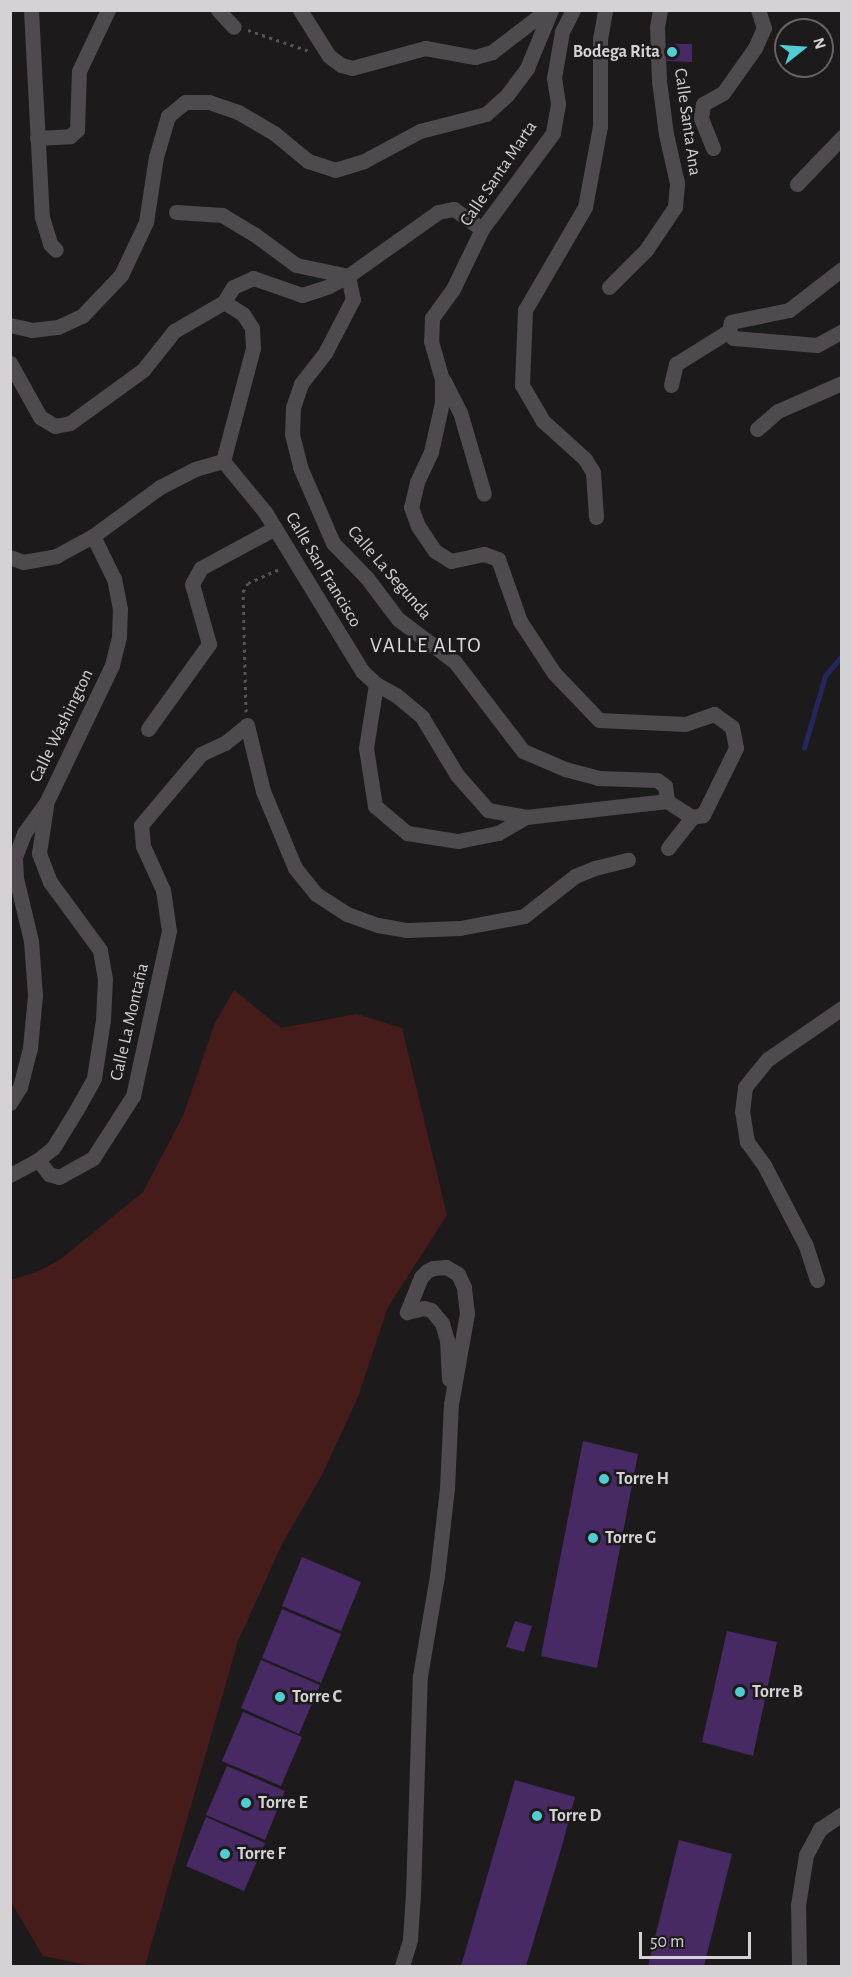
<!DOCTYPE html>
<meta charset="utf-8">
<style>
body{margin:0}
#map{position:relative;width:852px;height:1977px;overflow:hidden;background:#1d1a1c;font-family:"Alegreya Sans",sans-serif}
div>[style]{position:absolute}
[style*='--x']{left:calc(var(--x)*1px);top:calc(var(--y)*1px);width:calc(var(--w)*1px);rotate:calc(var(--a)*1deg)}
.green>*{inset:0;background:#451c19}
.stream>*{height:4.5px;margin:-2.25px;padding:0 2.25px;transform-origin:2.25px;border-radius:2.25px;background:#26265f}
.building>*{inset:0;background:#472963}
.path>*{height:3px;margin-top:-1.5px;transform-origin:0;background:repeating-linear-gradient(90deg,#585557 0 3px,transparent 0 7.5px)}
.minor>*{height:15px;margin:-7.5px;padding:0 7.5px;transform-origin:7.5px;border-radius:7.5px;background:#4e4a4d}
.dots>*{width:16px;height:16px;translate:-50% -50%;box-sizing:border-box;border:3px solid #1d1a1c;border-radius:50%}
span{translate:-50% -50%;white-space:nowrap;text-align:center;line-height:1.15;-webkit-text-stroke:5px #1d1a1c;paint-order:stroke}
.poi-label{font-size:18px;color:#d4d2d4;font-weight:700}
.right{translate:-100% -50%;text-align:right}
.left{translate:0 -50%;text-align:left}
.street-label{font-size:18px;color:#d4d2d4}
.quarter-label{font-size:21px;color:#e0dbdf;letter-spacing:1.5px}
.frame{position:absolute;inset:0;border:12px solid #d4d2d4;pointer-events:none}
.north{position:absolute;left:774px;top:18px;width:60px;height:60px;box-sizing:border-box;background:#1d1a1c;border:2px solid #666466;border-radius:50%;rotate:73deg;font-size:16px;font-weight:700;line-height:24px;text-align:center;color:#d4d2d4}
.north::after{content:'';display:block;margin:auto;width:21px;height:27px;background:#51ccd2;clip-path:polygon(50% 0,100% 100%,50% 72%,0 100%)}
.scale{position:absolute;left:639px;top:1932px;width:112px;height:27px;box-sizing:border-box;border:3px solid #d4d2d4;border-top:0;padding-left:8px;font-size:18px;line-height:21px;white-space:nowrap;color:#d4d2d4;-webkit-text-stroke:4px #1d1a1c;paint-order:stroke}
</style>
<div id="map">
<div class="green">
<div style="clip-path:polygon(234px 990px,281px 1028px,357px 1014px,402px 1028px,447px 1215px,388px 1307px,358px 1397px,322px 1475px,282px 1544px,238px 1641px,145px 1966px,92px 1966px,43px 1956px,11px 1902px,11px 1280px,39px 1271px,61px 1259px,143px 1192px,183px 1116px,215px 1023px)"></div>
</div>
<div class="stream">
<div style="--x:804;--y:748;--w:75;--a:-73.7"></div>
<div style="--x:825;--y:676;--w:26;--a:-50"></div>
</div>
<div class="building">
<div style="clip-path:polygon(668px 44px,692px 44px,692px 62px,667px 61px)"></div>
<div style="clip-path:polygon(583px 1441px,638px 1454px,597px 1668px,541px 1656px)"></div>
<div style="clip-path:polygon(302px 1557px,361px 1582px,341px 1631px,282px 1606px)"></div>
<div style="clip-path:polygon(282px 1609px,341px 1634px,321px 1683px,262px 1658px)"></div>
<div style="clip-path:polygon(515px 1621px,532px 1626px,524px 1652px,506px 1647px)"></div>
<div style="clip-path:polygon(727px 1631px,777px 1642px,753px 1756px,702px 1742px)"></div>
<div style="clip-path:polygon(261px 1660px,320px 1685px,299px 1734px,241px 1708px)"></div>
<div style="clip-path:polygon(243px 1712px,302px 1737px,281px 1786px,222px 1761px)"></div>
<div style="clip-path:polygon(227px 1766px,285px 1791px,265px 1840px,206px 1815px)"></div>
<div style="clip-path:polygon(515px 1780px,575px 1797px,560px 1853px,526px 1966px,461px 1966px)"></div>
<div style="clip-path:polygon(206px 1817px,265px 1843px,244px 1891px,186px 1866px)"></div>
<div style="clip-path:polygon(679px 1840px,732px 1854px,704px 1966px,648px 1966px)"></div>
</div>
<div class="path">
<div style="--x:248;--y:30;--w:65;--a:19"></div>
<div style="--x:246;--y:712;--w:120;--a:-91.4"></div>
<div style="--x:243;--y:592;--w:10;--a:-61"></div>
<div style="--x:248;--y:583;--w:37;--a:-24"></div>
</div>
<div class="minor">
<div style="--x:31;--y:10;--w:207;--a:87"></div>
<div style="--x:42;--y:217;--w:28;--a:73"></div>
<div style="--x:50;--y:244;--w:8;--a:45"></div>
<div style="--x:218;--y:10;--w:23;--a:47"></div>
<div style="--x:300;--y:10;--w:54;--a:57.8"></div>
<div style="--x:329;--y:56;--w:15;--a:37"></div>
<div style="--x:341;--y:65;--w:11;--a:15"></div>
<div style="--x:352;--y:68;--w:76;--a:-15.3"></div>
<div style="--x:425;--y:48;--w:51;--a:10.2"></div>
<div style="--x:475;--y:57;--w:18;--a:-16"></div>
<div style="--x:492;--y:52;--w:69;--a:-37.4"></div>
<div style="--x:573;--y:10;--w:25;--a:117"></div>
<div style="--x:562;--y:32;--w:47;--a:99.9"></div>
<div style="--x:554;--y:78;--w:26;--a:81"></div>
<div style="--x:558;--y:104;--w:29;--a:100"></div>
<div style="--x:553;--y:133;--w:119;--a:126.5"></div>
<div style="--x:482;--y:229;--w:67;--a:115.8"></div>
<div style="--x:453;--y:289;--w:36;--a:126"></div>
<div style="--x:432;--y:318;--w:23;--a:92"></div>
<div style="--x:431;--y:341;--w:40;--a:74"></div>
<div style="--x:442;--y:379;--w:23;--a:90"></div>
<div style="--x:442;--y:402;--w:51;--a:102.4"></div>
<div style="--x:431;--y:452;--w:33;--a:115"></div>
<div style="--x:417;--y:482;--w:26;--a:103"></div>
<div style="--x:411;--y:507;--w:20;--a:70"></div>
<div style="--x:418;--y:526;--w:30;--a:56"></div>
<div style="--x:435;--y:551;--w:19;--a:32"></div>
<div style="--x:451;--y:561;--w:34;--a:-12"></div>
<div style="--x:484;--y:554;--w:15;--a:20"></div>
<div style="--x:498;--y:559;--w:66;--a:70.5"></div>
<div style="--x:520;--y:621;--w:62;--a:56.8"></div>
<div style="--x:554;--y:673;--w:65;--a:46.2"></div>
<div style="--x:599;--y:720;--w:86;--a:2.7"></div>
<div style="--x:685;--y:724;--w:31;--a:-19"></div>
<div style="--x:714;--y:714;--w:22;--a:36"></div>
<div style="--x:732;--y:727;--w:21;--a:79"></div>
<div style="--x:736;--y:748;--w:75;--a:116.2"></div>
<div style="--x:703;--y:815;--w:11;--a:170"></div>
<div style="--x:37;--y:138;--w:33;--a:-3"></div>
<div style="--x:70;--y:136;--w:9;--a:-41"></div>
<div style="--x:77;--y:130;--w:59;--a:-88.1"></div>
<div style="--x:79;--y:71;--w:68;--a:-64.6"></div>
<div style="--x:713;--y:148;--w:32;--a:-112"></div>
<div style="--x:701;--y:118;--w:14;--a:-82"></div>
<div style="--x:703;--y:104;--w:23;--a:-29"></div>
<div style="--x:723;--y:93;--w:55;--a:-54.6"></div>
<div style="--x:755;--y:48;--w:22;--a:-66"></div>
<div style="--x:764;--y:28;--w:19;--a:-108"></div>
<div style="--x:797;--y:184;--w:65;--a:-46.2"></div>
<div style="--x:176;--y:212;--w:46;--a:3.7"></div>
<div style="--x:222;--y:215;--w:37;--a:31"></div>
<div style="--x:254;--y:234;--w:52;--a:36.4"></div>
<div style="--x:296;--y:265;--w:53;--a:11.9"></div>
<div style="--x:348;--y:276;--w:24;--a:78"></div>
<div style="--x:353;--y:299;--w:61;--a:117.4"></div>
<div style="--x:325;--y:353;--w:39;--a:128"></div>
<div style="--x:301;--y:384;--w:24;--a:109"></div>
<div style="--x:293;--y:407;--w:27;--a:92"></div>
<div style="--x:292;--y:434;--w:34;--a:76"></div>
<div style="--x:300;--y:467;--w:83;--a:66.5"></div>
<div style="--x:333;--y:543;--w:49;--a:45.8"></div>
<div style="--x:367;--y:578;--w:51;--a:52.9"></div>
<div style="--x:398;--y:619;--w:71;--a:37"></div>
<div style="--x:455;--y:662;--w:112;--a:52.6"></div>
<div style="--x:523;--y:751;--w:46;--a:23.2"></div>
<div style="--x:565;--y:769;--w:34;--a:15"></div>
<div style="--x:598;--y:778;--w:59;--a:1.9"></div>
<div style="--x:657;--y:780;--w:10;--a:37"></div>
<div style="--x:665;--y:786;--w:15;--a:82"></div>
<div style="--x:842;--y:269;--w:67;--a:142.3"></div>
<div style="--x:789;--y:310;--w:59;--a:168.3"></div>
<div style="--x:731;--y:322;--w:9;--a:103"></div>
<div style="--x:729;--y:331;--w:8;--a:60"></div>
<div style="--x:733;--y:338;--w:84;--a:4.8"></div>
<div style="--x:817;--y:345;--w:29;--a:-29"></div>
<div style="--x:609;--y:287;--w:52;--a:-45"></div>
<div style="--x:646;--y:250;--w:52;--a:-56"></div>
<div style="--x:675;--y:207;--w:24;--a:-85"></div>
<div style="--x:677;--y:183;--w:50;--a:-102.7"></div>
<div style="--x:666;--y:134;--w:53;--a:-97.5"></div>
<div style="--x:659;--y:81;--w:54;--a:-92.1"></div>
<div style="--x:657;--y:27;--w:17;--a:-80"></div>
<div style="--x:224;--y:302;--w:17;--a:-59"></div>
<div style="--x:233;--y:287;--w:22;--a:-24"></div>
<div style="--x:253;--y:278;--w:52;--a:19.1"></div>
<div style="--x:302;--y:295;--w:28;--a:-18"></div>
<div style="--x:329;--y:286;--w:21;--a:-28"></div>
<div style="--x:348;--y:276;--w:110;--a:-35.4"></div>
<div style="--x:438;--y:212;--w:16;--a:-11"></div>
<div style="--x:454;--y:209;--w:34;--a:36"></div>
<div style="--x:10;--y:325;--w:23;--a:13"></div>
<div style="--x:32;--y:330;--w:26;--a:-7"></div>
<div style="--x:58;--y:327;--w:26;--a:-25"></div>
<div style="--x:82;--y:316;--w:57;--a:-46.4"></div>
<div style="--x:121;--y:275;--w:59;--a:-64.7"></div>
<div style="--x:146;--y:222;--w:66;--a:-81.3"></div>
<div style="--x:156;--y:157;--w:43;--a:-73.7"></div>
<div style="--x:168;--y:116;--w:22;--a:-39"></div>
<div style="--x:185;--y:102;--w:24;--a:0"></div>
<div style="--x:209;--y:102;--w:31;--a:19"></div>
<div style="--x:238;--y:112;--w:42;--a:30.3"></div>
<div style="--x:274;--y:133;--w:44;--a:39.5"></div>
<div style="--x:308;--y:161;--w:28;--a:18"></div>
<div style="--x:335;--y:170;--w:30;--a:-17"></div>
<div style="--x:364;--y:161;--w:64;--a:-28.2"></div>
<div style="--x:420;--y:131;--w:68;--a:-14.4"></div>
<div style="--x:486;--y:114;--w:28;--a:-42"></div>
<div style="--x:507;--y:95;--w:34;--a:-53"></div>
<div style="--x:527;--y:68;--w:63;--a:-67.5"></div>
<div style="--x:10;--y:363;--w:62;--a:60.9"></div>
<div style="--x:40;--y:417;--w:17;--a:31"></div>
<div style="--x:55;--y:426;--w:15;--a:-11"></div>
<div style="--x:70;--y:423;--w:90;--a:-36"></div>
<div style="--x:143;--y:370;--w:50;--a:-51.5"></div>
<div style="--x:174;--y:331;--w:58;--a:-30.1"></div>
<div style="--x:444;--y:381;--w:35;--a:63"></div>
<div style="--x:460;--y:412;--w:85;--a:73.7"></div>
<div style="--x:671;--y:385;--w:22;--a:-77"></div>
<div style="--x:676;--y:364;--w:62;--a:-31.9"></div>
<div style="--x:757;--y:429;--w:28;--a:-41"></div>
<div style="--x:778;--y:411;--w:70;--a:-23.6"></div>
<div style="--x:223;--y:461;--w:66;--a:50.5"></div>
<div style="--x:265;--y:512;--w:186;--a:58.6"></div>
<div style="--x:362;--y:671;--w:19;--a:43"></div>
<div style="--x:376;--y:684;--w:23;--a:29"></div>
<div style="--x:396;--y:695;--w:34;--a:40"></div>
<div style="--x:422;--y:717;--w:68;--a:58.9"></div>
<div style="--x:457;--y:775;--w:47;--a:48.5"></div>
<div style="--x:488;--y:810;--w:39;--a:10"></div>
<div style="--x:526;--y:817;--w:142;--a:-6.5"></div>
<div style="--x:667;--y:801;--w:30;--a:33"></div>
<div style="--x:596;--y:517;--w:45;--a:-93.8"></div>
<div style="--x:593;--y:472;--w:15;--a:-122"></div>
<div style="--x:585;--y:459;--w:57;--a:-137.9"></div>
<div style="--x:543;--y:421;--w:42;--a:-120.3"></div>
<div style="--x:522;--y:385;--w:75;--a:-87.7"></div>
<div style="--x:525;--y:310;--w:119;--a:-59.8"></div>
<div style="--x:585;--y:207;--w:82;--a:-79.5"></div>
<div style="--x:600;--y:126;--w:87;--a:-90"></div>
<div style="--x:600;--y:39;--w:29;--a:-80"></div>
<div style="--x:10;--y:557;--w:14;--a:21"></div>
<div style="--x:23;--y:562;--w:34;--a:-10"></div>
<div style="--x:56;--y:556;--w:42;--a:-28.4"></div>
<div style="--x:93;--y:536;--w:83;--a:-36.2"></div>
<div style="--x:160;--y:487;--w:39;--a:-27"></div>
<div style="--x:195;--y:469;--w:29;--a:-16"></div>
<div style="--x:223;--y:461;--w:117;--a:-75.1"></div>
<div style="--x:253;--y:348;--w:20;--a:-93"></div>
<div style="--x:252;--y:328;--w:17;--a:-123"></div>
<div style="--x:243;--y:314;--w:22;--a:-148"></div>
<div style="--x:376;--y:684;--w:65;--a:98.9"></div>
<div style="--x:366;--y:748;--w:59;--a:81.2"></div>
<div style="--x:375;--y:806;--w:42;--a:40.2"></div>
<div style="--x:407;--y:833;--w:52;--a:8.9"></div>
<div style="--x:458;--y:841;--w:41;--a:-11.3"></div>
<div style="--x:498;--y:833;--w:32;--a:-30"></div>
<div style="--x:148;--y:729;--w:105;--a:-54.3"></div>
<div style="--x:209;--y:644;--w:62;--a:-105.8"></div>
<div style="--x:192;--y:584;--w:18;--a:-61"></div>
<div style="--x:201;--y:568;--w:84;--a:-28.4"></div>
<div style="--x:668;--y:848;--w:39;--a:-52"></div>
<div style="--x:10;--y:1103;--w:19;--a:-58"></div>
<div style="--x:20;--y:1087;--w:40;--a:-75.6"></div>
<div style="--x:30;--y:1048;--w:53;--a:-84.6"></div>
<div style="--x:35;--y:995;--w:54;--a:-94.2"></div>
<div style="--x:31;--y:941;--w:65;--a:-103.4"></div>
<div style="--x:16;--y:878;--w:21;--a:-93"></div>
<div style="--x:15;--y:857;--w:26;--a:-69"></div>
<div style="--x:24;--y:833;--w:37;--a:-54"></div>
<div style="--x:46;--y:803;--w:153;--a:-64.4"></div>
<div style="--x:112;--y:665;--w:30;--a:-76"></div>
<div style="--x:119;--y:636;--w:27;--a:-88"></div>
<div style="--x:120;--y:609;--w:31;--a:-101"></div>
<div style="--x:114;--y:579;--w:48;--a:-116"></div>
<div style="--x:38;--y:1160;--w:18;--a:52"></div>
<div style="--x:49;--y:1174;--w:10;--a:17"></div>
<div style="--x:59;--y:1177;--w:39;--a:-29"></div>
<div style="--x:93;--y:1158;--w:74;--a:-57.2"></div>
<div style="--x:133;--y:1096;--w:169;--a:-77.7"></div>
<div style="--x:169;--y:931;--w:41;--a:-98.3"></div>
<div style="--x:163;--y:890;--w:48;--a:-114.4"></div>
<div style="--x:143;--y:846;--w:21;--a:-95"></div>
<div style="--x:141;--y:825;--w:93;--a:-49.8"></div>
<div style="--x:201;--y:754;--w:26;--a:-25"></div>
<div style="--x:225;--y:743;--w:28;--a:-39"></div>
<div style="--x:247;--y:725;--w:68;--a:76.4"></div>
<div style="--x:263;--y:791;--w:83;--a:67.4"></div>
<div style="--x:295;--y:868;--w:33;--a:51"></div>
<div style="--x:316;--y:894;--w:37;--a:33"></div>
<div style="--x:347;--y:914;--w:33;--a:20"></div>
<div style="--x:378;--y:925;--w:29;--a:10"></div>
<div style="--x:407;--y:930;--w:53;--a:-2.2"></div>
<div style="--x:460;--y:928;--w:65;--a:-10.6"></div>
<div style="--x:524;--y:916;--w:65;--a:-38.1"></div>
<div style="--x:575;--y:876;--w:22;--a:-22"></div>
<div style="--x:595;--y:868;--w:34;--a:-14"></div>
<div style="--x:10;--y:1175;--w:32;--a:-28"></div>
<div style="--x:38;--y:1160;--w:19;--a:-39"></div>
<div style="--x:53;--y:1148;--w:46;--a:-58.4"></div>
<div style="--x:77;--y:1109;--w:35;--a:-61"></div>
<div style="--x:94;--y:1078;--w:59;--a:-81.2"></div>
<div style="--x:103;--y:1020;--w:41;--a:-87.2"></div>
<div style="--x:105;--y:979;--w:29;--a:-100"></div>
<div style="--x:100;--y:950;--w:84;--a:-126.3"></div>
<div style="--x:50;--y:882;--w:31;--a:-111"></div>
<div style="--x:39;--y:853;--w:48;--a:-81.5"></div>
<div style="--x:817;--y:1280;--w:38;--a:-108"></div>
<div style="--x:805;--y:1244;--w:89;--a:-117.4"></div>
<div style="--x:764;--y:1165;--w:29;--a:-126"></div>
<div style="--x:747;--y:1142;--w:30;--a:-99"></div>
<div style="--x:742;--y:1112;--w:25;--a:-83"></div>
<div style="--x:745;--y:1087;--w:36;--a:-51"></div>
<div style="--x:768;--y:1059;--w:90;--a:-34.6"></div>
<div style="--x:407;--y:1312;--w:17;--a:-13"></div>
<div style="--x:424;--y:1308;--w:7;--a:16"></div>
<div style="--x:431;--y:1310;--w:17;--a:50"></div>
<div style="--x:442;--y:1323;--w:18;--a:74"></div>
<div style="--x:447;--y:1340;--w:39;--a:87"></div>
<div style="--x:402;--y:1966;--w:28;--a:-73"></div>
<div style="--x:410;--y:1939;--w:45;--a:-86.2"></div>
<div style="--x:413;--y:1894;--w:218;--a:-88.2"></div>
<div style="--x:420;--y:1676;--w:101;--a:-80.4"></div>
<div style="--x:437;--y:1576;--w:89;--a:-83.5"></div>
<div style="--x:447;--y:1488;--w:84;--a:-87.3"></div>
<div style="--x:451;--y:1404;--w:92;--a:-80"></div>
<div style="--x:467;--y:1313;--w:26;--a:-97"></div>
<div style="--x:464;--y:1287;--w:14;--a:-115"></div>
<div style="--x:458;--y:1274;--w:14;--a:-150"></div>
<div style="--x:446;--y:1267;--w:13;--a:176"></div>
<div style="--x:433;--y:1268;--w:7;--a:153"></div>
<div style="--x:427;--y:1271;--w:8;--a:135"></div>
<div style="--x:421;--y:1277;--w:38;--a:112"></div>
<div style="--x:799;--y:1966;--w:61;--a:-90.9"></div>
<div style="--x:798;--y:1905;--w:51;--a:-80.9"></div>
<div style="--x:806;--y:1855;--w:30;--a:-62"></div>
<div style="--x:820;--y:1829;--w:27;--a:-34"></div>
</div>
<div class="dots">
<div style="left:672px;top:52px;background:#51ccd2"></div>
<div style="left:604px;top:1479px;background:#51ccd2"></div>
<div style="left:593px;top:1538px;background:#51ccd2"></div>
<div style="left:740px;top:1692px;background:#51ccd2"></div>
<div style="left:280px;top:1697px;background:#51ccd2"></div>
<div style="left:246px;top:1803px;background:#51ccd2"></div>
<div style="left:537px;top:1816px;background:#51ccd2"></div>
<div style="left:225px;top:1854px;background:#51ccd2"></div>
</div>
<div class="poi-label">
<span class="right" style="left:660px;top:52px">Bodega Rita</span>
<span class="left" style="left:616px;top:1479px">Torre H</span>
<span class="left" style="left:605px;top:1538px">Torre G</span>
<span class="left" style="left:752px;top:1692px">Torre B</span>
<span class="left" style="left:292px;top:1697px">Torre C</span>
<span class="left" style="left:258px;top:1803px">Torre E</span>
<span class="left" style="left:549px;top:1816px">Torre D</span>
<span class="left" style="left:237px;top:1854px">Torre F</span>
</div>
<div class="street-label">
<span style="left:687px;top:122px;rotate:82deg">Calle Santa Ana</span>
<span style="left:499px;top:174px;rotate:-56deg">Calle Santa Marta</span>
<span style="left:323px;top:570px;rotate:59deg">Calle San Francisco</span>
<span style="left:389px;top:573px;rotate:49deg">Calle La Segunda</span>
<span style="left:62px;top:726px;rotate:-64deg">Calle Washington</span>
<span style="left:130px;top:1022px;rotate:-77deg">Calle La Montaña</span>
</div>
<div class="quarter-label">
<span style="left:426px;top:646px">VALLE ALTO</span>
</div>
<div class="frame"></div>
<div class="north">N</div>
<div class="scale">50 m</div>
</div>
